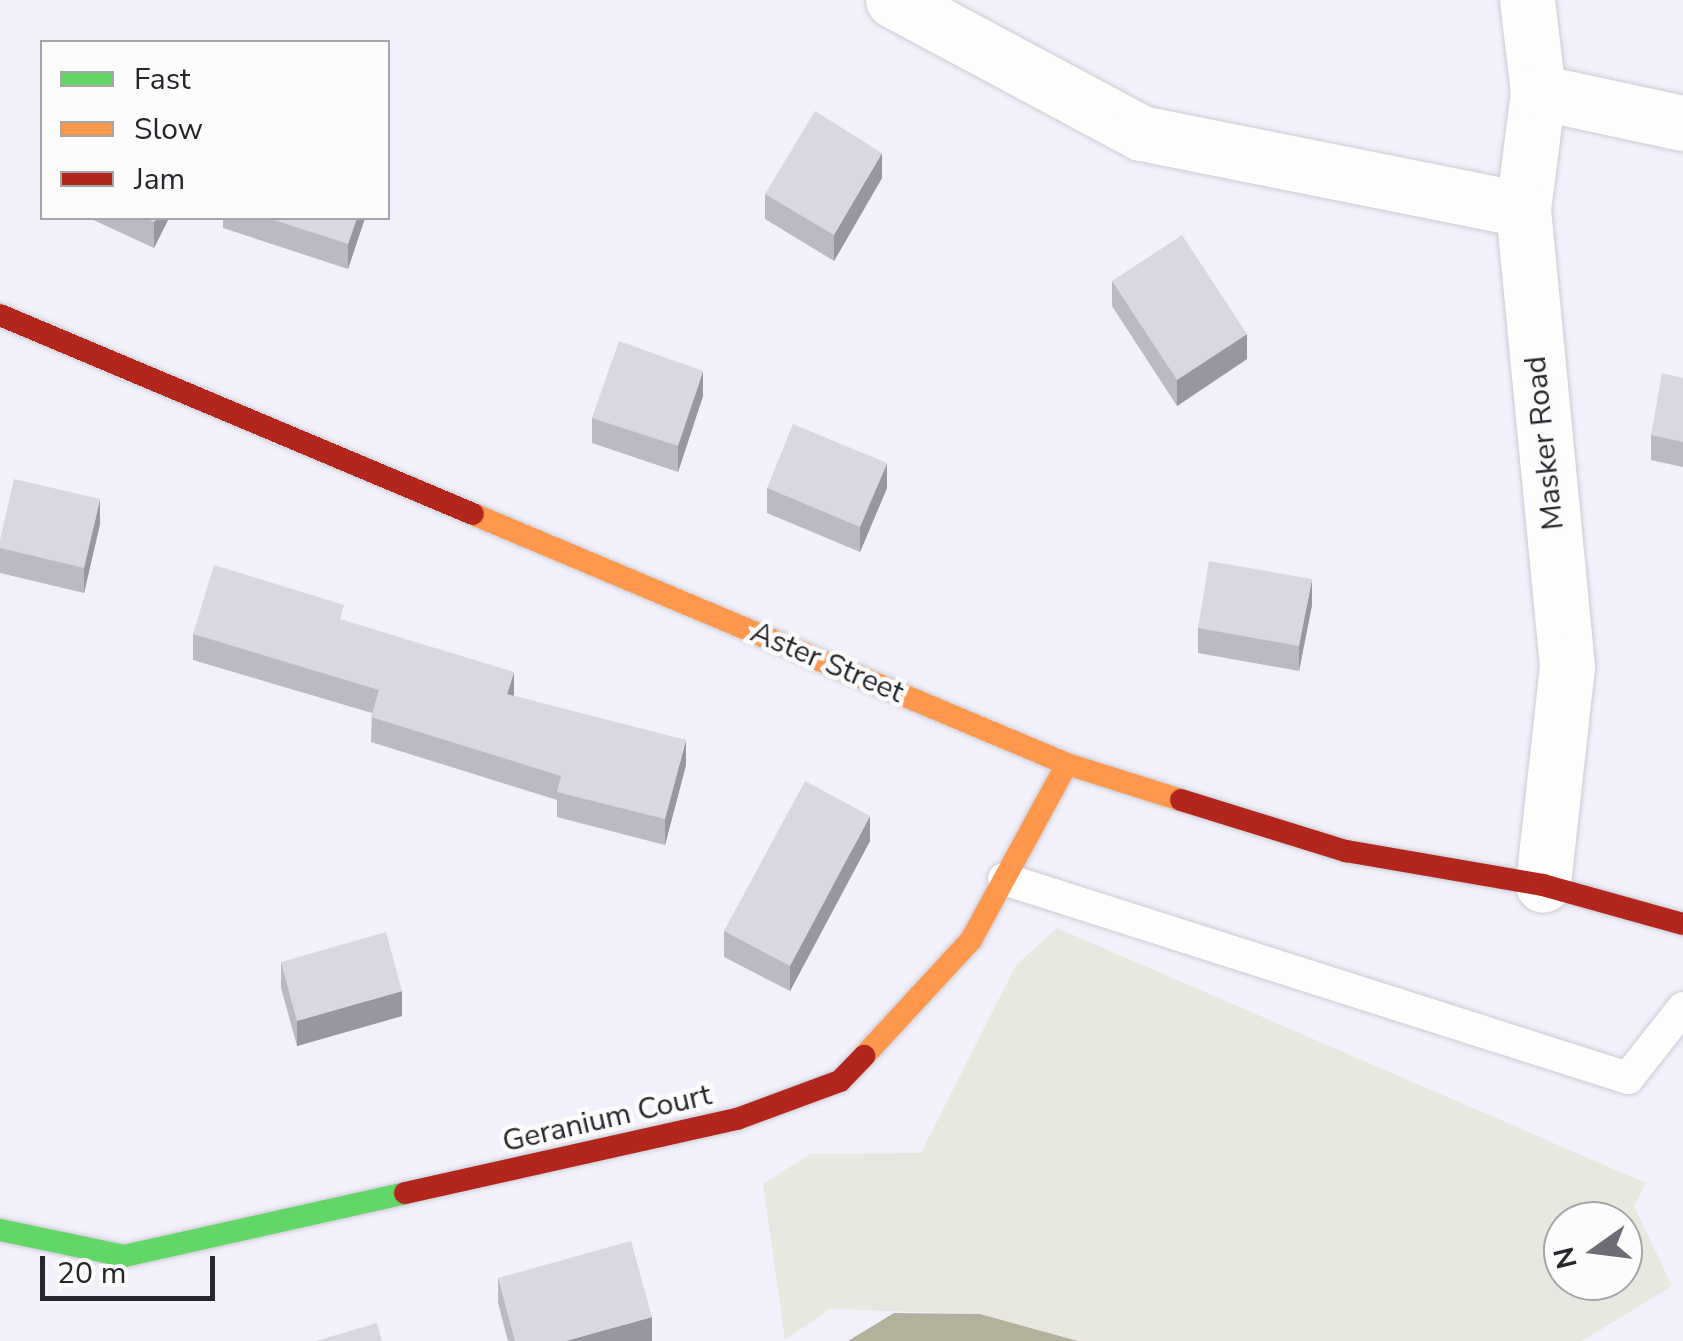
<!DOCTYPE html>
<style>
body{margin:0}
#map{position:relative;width:1683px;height:1341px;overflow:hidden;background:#f2f0fa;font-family:"Nunito Sans",sans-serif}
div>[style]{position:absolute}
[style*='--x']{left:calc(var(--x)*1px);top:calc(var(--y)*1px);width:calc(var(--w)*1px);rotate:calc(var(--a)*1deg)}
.green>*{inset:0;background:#e8e8e0}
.water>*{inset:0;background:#b1b19c}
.roads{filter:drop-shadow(0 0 2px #cccbd2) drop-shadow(0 0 2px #cccbd2)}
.lane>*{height:32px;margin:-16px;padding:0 16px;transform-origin:16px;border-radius:16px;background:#fdfdfe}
.street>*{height:55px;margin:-27.5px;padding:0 27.5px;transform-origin:27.5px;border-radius:27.5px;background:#fdfdfe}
.fast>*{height:22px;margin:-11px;padding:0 11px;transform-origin:11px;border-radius:11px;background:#63d668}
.slow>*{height:22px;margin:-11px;padding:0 11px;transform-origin:11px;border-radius:11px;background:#ff974d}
.jam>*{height:22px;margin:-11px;padding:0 11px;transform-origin:11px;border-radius:11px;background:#b3261e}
.wall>*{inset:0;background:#bbb9c2}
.shaded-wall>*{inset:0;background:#98969e}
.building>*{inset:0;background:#d9d7e2}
span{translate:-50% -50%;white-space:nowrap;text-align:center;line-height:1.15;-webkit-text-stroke:9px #fcfcfc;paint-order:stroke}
.street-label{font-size:30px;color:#26262d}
.legend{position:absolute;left:40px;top:40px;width:350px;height:180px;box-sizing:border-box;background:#fcfcfc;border:2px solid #a6a6a9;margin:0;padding:12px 18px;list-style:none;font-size:30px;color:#26262d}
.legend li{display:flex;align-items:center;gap:20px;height:50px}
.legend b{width:50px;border:2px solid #a6a6a9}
.north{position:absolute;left:1543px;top:1201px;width:100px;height:100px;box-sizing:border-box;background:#fcfcfc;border:2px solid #a6a6a9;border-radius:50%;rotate:256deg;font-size:28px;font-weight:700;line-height:40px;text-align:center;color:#26262d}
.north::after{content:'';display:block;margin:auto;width:35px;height:45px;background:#6d6d75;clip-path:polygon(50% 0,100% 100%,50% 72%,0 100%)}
.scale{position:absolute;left:40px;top:1256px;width:175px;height:45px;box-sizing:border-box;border:5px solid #26262d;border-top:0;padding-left:12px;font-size:30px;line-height:35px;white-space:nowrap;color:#26262d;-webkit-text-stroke:8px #fcfcfc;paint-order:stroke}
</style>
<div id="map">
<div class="green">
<div style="clip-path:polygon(evenodd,1057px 928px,1646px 1183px,1634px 1206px,1672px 1286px,1582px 1341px,1078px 1341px,980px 1314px,830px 1309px,785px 1340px,763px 1184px,810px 1154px,921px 1153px,1016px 965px,1057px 928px,1563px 1221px,1623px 1221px,1623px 1281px,1563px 1281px,1563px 1221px)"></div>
</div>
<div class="water">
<div style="clip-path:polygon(894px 1313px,980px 1314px,1078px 1341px,848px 1341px)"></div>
</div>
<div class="roads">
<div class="lane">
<div style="--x:1004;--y:879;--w:655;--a:17.69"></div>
<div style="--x:1628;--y:1078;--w:89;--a:-51.8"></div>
</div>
<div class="street">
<div style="--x:893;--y:0;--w:281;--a:28.2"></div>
<div style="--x:1141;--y:133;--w:389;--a:11.3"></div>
<div style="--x:1527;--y:0;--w:93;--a:83.2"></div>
<div style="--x:1538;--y:92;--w:118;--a:97.3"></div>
<div style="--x:1523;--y:209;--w:459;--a:84.5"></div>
<div style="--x:1567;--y:666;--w:220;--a:96.3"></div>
<div style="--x:1538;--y:92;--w:148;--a:12.1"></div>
</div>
<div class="fast">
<div style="--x:0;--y:1230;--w:127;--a:11.8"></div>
<div style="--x:124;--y:1256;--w:288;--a:-12.6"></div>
</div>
<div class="slow">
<div style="--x:473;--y:514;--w:644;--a:22.83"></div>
<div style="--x:1067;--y:764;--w:120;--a:17.5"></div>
<div style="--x:864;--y:1056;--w:158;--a:-47.3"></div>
<div style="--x:971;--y:940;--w:200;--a:-61.4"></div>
</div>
<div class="jam">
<div style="--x:0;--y:315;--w:513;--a:22.82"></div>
<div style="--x:1181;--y:800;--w:173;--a:17.2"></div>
<div style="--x:1346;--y:851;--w:200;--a:9.8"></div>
<div style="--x:1543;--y:885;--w:145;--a:15.6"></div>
<div style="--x:405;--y:1193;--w:340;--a:-12.6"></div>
<div style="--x:737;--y:1119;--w:110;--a:-20.3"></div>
<div style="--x:840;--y:1081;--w:35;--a:-46"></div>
</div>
</div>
<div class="wall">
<div style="clip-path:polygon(882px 178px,834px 261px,765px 219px,765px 194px)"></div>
<div style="clip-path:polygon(89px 218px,169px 218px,154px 248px)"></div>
<div style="clip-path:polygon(223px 218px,365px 218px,348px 269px,223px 228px)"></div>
<div style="clip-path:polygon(1112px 281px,1247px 359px,1177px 406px,1112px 306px)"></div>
<div style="clip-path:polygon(1683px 378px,1683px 467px,1651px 460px,1651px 435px)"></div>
<div style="clip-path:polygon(703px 396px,678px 472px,592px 443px,592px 418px)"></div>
<div style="clip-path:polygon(767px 488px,887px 488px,860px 552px,767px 513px)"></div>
<div style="clip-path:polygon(100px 524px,84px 593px,0 573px,0 548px)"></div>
<div style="clip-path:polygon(1312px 605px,1299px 671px,1198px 653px,1198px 628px)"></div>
<div style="clip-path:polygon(344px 620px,514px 696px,686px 765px,665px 845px,557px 817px,557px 800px,371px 742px,372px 713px,193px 660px,193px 634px)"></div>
<div style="clip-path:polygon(870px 841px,790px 991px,724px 957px,724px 931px)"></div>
<div style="clip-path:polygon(281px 962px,402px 1016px,297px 1046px,281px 988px)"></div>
<div style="clip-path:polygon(498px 1278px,652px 1341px,508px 1341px,498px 1303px)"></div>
</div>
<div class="shaded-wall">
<div style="clip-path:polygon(882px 153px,882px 178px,834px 261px,834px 235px)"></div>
<div style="clip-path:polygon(157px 218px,169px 218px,154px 248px,154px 222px)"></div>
<div style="clip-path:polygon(357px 218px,365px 218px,348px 269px,348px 244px)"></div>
<div style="clip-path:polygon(1247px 334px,1247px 359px,1177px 406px,1177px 380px)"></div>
<div style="clip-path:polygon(703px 371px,703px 396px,678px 472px,678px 446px)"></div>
<div style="clip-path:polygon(887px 463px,887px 488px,860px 552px,860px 527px)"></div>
<div style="clip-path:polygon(100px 499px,100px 524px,84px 593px,84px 568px)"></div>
<div style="clip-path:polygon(1312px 579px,1312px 605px,1299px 671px,1299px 646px)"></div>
<div style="clip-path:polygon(514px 672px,514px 697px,507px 694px)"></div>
<div style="clip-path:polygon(686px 740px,686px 765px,665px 845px,665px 819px)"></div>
<div style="clip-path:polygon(870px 816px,870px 841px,790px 991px,790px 966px)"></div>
<div style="clip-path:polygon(402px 991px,402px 1016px,297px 1046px,297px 1021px)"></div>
<div style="clip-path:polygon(652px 1317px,652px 1341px,566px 1341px)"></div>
</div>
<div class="building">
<div style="clip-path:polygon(815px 111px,882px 153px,834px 235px,765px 194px)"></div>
<div style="clip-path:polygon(144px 218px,157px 218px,154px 222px)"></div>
<div style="clip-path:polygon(268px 218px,357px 218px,348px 244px)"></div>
<div style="clip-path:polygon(1182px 235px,1247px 334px,1177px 380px,1112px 281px)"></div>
<div style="clip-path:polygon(619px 341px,703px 371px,678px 446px,592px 418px)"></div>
<div style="clip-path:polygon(1662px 373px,1683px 378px,1683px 442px,1651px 435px)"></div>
<div style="clip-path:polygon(793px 424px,887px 463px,860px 527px,767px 488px)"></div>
<div style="clip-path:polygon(14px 479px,100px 499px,84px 568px,0 548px,0 540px)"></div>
<div style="clip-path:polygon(1209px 561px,1312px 579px,1299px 646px,1198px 628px)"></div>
<div style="clip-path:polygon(214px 565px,344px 605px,340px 619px,514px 672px,507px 694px,686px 740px,665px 819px,557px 792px,561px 776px,371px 717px,379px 690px,193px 634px)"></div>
<div style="clip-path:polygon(805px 781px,870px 816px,790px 966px,724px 931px)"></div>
<div style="clip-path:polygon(386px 932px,402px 991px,297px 1021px,281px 962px)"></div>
<div style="clip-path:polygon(631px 1241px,652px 1317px,566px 1341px,515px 1341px,498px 1278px)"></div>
<div style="clip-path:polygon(377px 1323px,382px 1341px,316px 1341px)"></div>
</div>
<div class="street-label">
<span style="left:1545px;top:443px;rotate:-96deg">Masker Road</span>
<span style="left:827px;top:663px;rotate:23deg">Aster Street</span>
<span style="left:607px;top:1119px;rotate:-13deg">Geranium Court</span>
</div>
<ul class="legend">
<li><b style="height:12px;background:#63d668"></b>Fast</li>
<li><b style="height:12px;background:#ff974d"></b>Slow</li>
<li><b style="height:12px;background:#b3261e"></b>Jam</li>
</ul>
<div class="north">N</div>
<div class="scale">20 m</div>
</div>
